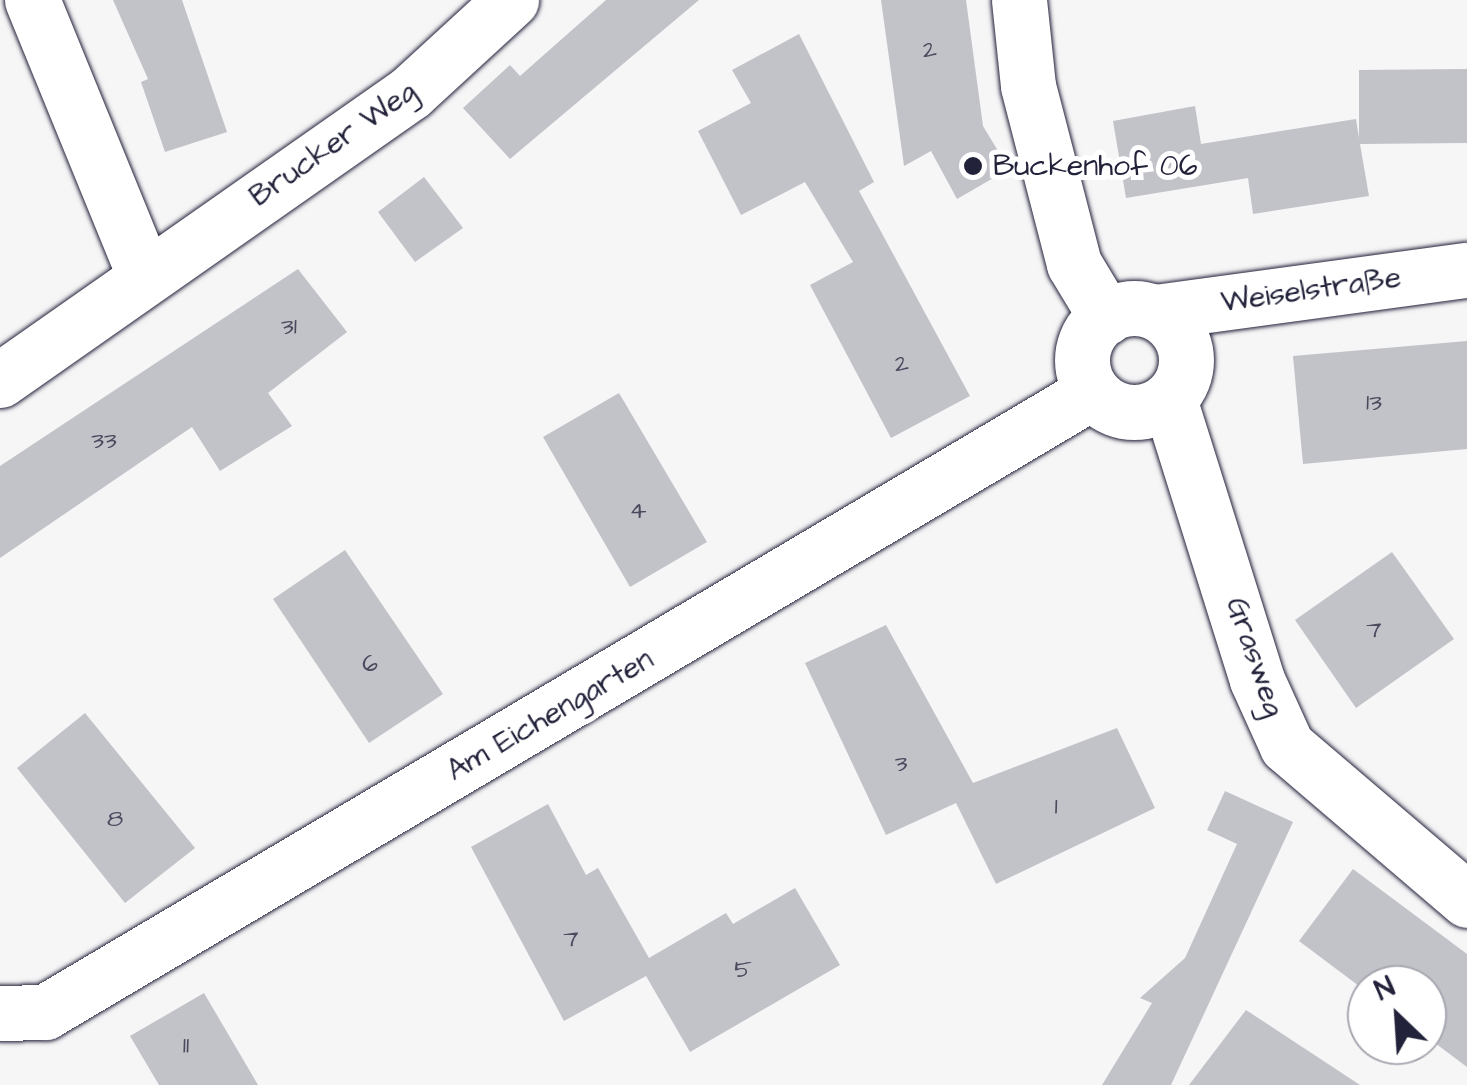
<!DOCTYPE html>
<meta charset="utf-8">
<style>
body{margin:0}
#map{position:relative;width:1467px;height:1085px;overflow:hidden;background:#f6f6f7;font-family:"Architects Daughter",sans-serif}
div>[style]{position:absolute}
[style*='--x']{left:calc(var(--x)*1px);top:calc(var(--y)*1px);width:calc(var(--w)*1px);rotate:calc(var(--a)*1deg)}
.building>*{inset:0;background:#c2c2c9}
.roads{filter:drop-shadow(0 0 2px #22223b) drop-shadow(0 0 2px #22223b)}
.street>*{height:55px;margin:-27.5px;padding:0 27.5px;transform-origin:27.5px;border-radius:27.5px;background:#fff}
.street>.ring{margin:-27.5px;padding:0;box-sizing:content-box;background:none;border:55px solid #fff;border-radius:50%}
.dots>*{width:28px;height:28px;translate:-50% -50%;box-sizing:border-box;border:5px solid #fff;border-radius:50%}
span{translate:-50% -50%;white-space:nowrap;text-align:center;line-height:1.15;-webkit-text-stroke:10px #fff;paint-order:stroke}
.number-label{font-size:25px;color:#4a4a5e}
.number-label span{-webkit-text-stroke-width:0}
.street-label{font-size:30px;color:#22223b}
.poi-label{font-size:30px;color:#22223b}
.left{translate:0 -50%;text-align:left}
.north{position:absolute;left:1347px;top:965px;width:100px;height:100px;box-sizing:border-box;background:#fff;border:2px solid #a7a7b1;border-radius:50%;rotate:335deg;font-size:28px;font-weight:700;line-height:40px;text-align:center;color:#22223b}
.north::after{content:'';display:block;margin:auto;width:35px;height:45px;background:#22223b;clip-path:polygon(50% 0,100% 100%,50% 72%,0 100%)}
</style>
<div id="map">
<div class="building">
<div style="clip-path:polygon(113px 0,182px 0,227px 132px,165px 152px,141px 82px,148px 79px)"></div>
<div style="clip-path:polygon(606px 0,699px 0,510px 159px,463px 108px,510px 65px,520px 76px)"></div>
<div style="clip-path:polygon(881px 0,966px 0,983px 126px,1009px 169px,957px 199px,931px 151px,904px 166px)"></div>
<div style="clip-path:polygon(799px 34px,874px 182px,859px 191px,970px 396px,891px 438px,810px 285px,853px 262px,805px 182px,741px 215px,698px 131px,751px 103px,732px 70px)"></div>
<div style="clip-path:polygon(1467px 69px,1467px 143px,1360px 144px,1369px 196px,1253px 214px,1248px 178px,1126px 198px,1113px 121px,1195px 106px,1201px 144px,1356px 119px,1359px 138px,1359px 70px)"></div>
<div style="clip-path:polygon(424px 177px,463px 228px,415px 262px,378px 212px)"></div>
<div style="clip-path:polygon(298px 269px,347px 332px,268px 393px,292px 426px,220px 471px,192px 427px,0 558px,0 466px)"></div>
<div style="clip-path:polygon(1467px 341px,1467px 449px,1303px 464px,1293px 356px)"></div>
<div style="clip-path:polygon(619px 393px,707px 542px,630px 587px,543px 437px)"></div>
<div style="clip-path:polygon(345px 550px,443px 694px,369px 743px,273px 599px)"></div>
<div style="clip-path:polygon(1392px 552px,1454px 639px,1356px 708px,1295px 620px)"></div>
<div style="clip-path:polygon(886px 625px,973px 783px,1117px 728px,1155px 808px,996px 884px,956px 803px,886px 835px,805px 663px)"></div>
<div style="clip-path:polygon(85px 713px,195px 848px,125px 903px,17px 768px)"></div>
<div style="clip-path:polygon(1225px 791px,1293px 822px,1171px 1085px,1102px 1085px,1152px 1003px,1140px 998px,1185px 958px,1237px 844px,1207px 830px)"></div>
<div style="clip-path:polygon(548px 804px,586px 875px,598px 868px,649px 958px,726px 913px,733px 924px,795px 888px,840px 965px,690px 1052px,646px 976px,564px 1021px,471px 847px)"></div>
<div style="clip-path:polygon(1353px 869px,1467px 954px,1467px 1067px,1427px 1037px,1427px 985px,1367px 985px,1367px 992px,1299px 941px)"></div>
<div style="clip-path:polygon(204px 993px,258px 1085px,159px 1085px,130px 1036px)"></div>
<div style="clip-path:polygon(1246px 1010px,1360px 1085px,1189px 1085px)"></div>
</div>
<div class="roads">
<div class="street">
<div style="--x:32;--y:0;--w:297;--a:67.8"></div>
<div style="--x:1019;--y:0;--w:86;--a:84"></div>
<div style="--x:1028;--y:86;--w:184;--a:75.5"></div>
<div style="--x:1074;--y:264;--w:62;--a:58.9"></div>
<div class="ring" style="left:1082px;top:308px;width:49px;height:49px"></div>
<div style="--x:1155;--y:312;--w:315;--a:-7.7"></div>
<div style="--x:0;--y:380;--w:502;--a:-35.02"></div>
<div style="--x:411;--y:92;--w:136;--a:-42.6"></div>
<div style="--x:1169;--y:399;--w:294;--a:72.6"></div>
<div style="--x:1257;--y:680;--w:72;--a:65.6"></div>
<div style="--x:1287;--y:746;--w:237;--a:40.5"></div>
<div style="--x:0;--y:1013;--w:45;--a:-1.3"></div>
<div style="--x:45;--y:1012;--w:1217;--a:-30.63"></div>
</div>
</div>
<div class="dots">
<div style="left:973px;top:166px;background:#22223b"></div>
</div>
<div class="number-label">
<span style="left:930px;top:50px">2</span>
<span style="left:289px;top:327px">31</span>
<span style="left:902px;top:364px">2</span>
<span style="left:1374px;top:403px">13</span>
<span style="left:104px;top:441px">33</span>
<span style="left:638px;top:511px">4</span>
<span style="left:1374px;top:630px">7</span>
<span style="left:370px;top:664px">6</span>
<span style="left:901px;top:764px">3</span>
<span style="left:1056px;top:807px">1</span>
<span style="left:115px;top:819px">8</span>
<span style="left:571px;top:939px">7</span>
<span style="left:743px;top:970px">5</span>
<span style="left:186px;top:1046px">11</span>
</div>
<div class="street-label">
<span style="left:333px;top:144px;rotate:-35deg">Brucker Weg</span>
<span style="left:1311px;top:290px;rotate:-8deg">Weiselstraße</span>
<span style="left:1255px;top:657px;rotate:71deg">Grasweg</span>
<span style="left:550px;top:715px;rotate:-30deg">Am Eichengarten</span>
</div>
<div class="poi-label">
<span class="left" style="left:993px;top:166px">Buckenhof 06</span>
</div>
<div class="north">N</div>
</div>
